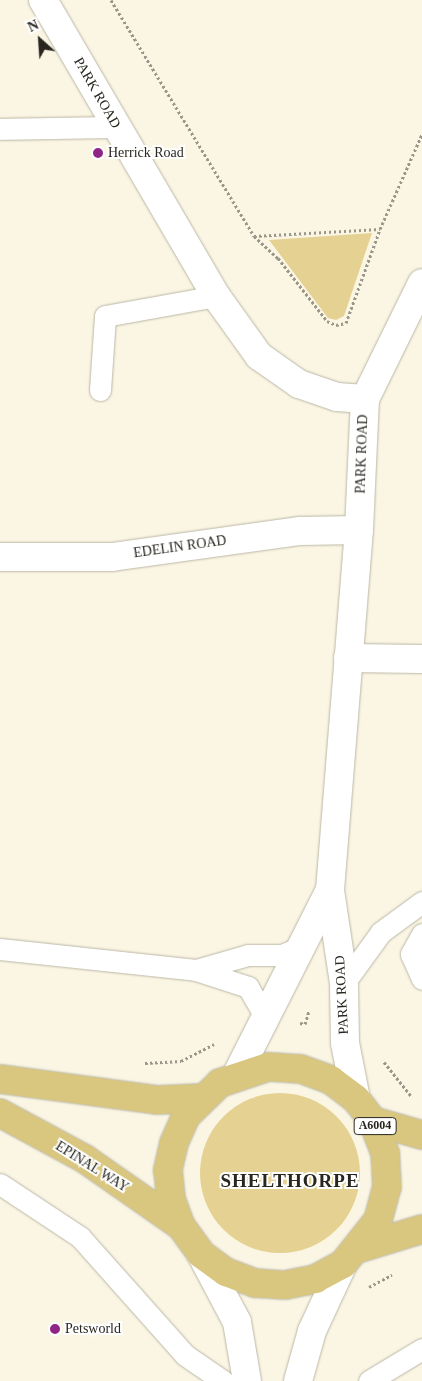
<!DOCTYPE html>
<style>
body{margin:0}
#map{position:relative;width:422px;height:1381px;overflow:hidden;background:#fbf6e4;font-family:"Times New Roman",serif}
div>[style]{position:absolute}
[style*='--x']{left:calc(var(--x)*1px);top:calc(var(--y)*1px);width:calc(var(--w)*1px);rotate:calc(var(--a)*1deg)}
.green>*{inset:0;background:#e5d292}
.round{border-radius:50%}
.path>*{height:3px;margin-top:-1.5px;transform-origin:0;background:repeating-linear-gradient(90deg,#9a9689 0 2.5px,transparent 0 5px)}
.roads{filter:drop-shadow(0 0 1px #bbb7a6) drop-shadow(0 0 1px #bbb7a6)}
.service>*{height:21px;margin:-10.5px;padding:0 10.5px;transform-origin:10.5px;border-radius:10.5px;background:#fff}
.minor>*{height:28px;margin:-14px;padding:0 14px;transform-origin:14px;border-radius:14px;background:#fff}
.tertiary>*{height:28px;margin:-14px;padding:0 14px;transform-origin:14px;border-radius:14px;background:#fff}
.primary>*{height:28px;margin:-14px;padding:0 14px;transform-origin:14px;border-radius:14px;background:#d9c780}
.dots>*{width:14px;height:14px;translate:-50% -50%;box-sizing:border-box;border:2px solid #fff;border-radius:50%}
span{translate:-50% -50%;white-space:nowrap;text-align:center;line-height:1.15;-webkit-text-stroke:4px #fff;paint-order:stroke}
.shield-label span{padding:1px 4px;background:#fff;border:1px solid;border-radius:4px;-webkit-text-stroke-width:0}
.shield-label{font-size:12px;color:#28261f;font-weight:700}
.street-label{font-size:14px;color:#28261f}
.poi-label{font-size:14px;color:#28261f}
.left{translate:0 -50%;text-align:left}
.district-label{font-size:19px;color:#28261f;font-weight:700;letter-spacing:1px}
.north{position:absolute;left:15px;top:15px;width:50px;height:50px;-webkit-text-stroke:4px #fff;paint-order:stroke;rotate:334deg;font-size:14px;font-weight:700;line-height:20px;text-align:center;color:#28261f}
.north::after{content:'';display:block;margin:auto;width:18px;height:22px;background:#28261f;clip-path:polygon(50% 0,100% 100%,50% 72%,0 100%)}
</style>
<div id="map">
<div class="green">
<div style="clip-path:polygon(372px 233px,344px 316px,336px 320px,328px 318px,269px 240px)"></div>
<div class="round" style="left:200px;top:1093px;width:160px;height:160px"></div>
</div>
<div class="path">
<div style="--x:111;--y:0;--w:276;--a:58.8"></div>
<div style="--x:254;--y:236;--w:33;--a:43"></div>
<div style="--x:278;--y:258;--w:80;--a:52.1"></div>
<div style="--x:327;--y:321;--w:10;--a:24"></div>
<div style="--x:336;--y:325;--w:10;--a:-11"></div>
<div style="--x:346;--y:323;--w:100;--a:-70.1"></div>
<div style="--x:380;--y:229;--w:104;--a:-66.1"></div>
<div style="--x:254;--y:236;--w:126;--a:-3.2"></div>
<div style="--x:300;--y:1023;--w:5;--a:11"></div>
<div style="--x:305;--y:1024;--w:14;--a:-73"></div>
<div style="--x:384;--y:1062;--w:43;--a:51.5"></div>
<div style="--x:145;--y:1063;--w:36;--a:-3"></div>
<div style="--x:181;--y:1061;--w:37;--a:-27"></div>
<div style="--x:369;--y:1287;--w:26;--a:-28"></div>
</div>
<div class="roads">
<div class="service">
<div style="--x:0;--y:129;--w:117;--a:-1"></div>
<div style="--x:100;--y:390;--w:74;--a:-86.1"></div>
<div style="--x:105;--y:316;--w:113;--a:-10.2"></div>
<div style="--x:422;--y:934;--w:23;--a:119"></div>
<div style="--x:411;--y:954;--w:27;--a:66"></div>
<div style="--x:0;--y:949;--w:197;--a:6.1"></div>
<div style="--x:196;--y:970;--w:55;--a:18.1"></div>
<div style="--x:248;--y:987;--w:34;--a:60"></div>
<div style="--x:196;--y:970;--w:54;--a:-16.1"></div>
<div style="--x:248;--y:955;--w:34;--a:0"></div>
<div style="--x:282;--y:955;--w:21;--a:-23"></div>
<div style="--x:344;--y:983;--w:63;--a:-54"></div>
<div style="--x:381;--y:932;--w:51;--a:-36.2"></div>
<div style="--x:0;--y:1184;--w:96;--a:33.5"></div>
<div style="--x:80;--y:1237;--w:158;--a:48.3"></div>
<div style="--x:185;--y:1355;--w:46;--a:34.4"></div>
<div style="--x:369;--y:1381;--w:62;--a:-31.1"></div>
</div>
<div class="minor">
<div style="--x:0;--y:557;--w:112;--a:0"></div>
<div style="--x:112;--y:557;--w:190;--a:-7.9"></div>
<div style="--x:300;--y:531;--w:59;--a:-1"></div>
<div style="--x:348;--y:658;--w:74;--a:0.8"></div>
</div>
<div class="tertiary">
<div style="--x:43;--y:0;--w:343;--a:59.7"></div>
<div style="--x:216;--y:296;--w:74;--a:54.4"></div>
<div style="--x:259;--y:356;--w:49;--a:35"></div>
<div style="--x:299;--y:384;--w:40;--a:18.9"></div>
<div style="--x:337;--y:397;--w:28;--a:4"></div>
<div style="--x:237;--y:1074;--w:206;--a:-63.2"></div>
<div style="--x:356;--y:1099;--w:57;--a:-101.1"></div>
<div style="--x:345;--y:1043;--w:60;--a:-91"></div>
<div style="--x:344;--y:983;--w:94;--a:-98.6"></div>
<div style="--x:330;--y:890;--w:361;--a:-85.4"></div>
<div style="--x:359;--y:530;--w:131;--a:-87.4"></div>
<div style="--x:365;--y:399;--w:129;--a:-63.8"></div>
<div style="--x:201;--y:1254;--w:77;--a:62.1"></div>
<div style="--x:237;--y:1322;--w:60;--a:80.4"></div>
<div style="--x:298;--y:1381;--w:52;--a:-74.4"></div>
<div style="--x:312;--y:1331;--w:74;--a:-65.2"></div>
</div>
<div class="primary">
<div style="--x:0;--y:1079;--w:158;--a:7.6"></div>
<div style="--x:157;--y:1100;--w:45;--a:-2.5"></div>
<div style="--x:0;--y:1113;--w:97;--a:28.4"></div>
<div style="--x:85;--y:1159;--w:117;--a:34.9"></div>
<div style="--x:181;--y:1226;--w:34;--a:54"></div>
<div style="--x:201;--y:1254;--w:31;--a:36"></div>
<div style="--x:226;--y:1272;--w:31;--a:21"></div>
<div style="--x:255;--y:1283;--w:30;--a:4"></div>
<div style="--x:285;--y:1285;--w:31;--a:-11"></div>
<div style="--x:315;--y:1279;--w:32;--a:-28"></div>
<div style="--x:343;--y:1264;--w:56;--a:-51.5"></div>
<div style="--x:378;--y:1220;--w:34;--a:-75"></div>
<div style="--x:387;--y:1187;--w:34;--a:-93"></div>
<div style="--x:385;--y:1153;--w:34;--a:-111"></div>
<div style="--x:373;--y:1121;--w:28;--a:-128"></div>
<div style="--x:356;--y:1099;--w:31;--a:-143"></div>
<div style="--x:331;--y:1080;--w:33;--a:-160"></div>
<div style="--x:300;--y:1069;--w:32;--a:-176"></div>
<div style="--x:268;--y:1067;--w:51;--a:161.6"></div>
<div style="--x:220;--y:1083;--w:47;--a:135.9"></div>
<div style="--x:186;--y:1116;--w:30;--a:114"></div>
<div style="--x:174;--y:1143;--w:28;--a:103"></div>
<div style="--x:168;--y:1170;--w:29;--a:84"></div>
<div style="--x:171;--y:1199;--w:29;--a:70"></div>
<div style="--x:373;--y:1121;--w:51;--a:15.9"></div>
<div style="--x:360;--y:1248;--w:65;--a:-17"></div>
</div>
</div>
<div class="dots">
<div style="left:98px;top:153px;background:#902588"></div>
<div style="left:55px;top:1329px;background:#902588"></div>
</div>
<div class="shield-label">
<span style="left:375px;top:1126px">A6004</span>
</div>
<div class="street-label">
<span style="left:97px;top:93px;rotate:60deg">PARK ROAD</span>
<span style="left:362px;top:454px;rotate:-88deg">PARK ROAD</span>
<span style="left:180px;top:547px;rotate:-8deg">EDELIN ROAD</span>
<span style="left:342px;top:995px;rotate:-93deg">PARK ROAD</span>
<span style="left:92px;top:1167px;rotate:32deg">EPINAL WAY</span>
</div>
<div class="poi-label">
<span class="left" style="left:108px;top:153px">Herrick Road</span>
<span class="left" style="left:65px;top:1329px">Petsworld</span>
</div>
<div class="district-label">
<span style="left:290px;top:1181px">SHELTHORPE</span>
</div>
<div class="north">N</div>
</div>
